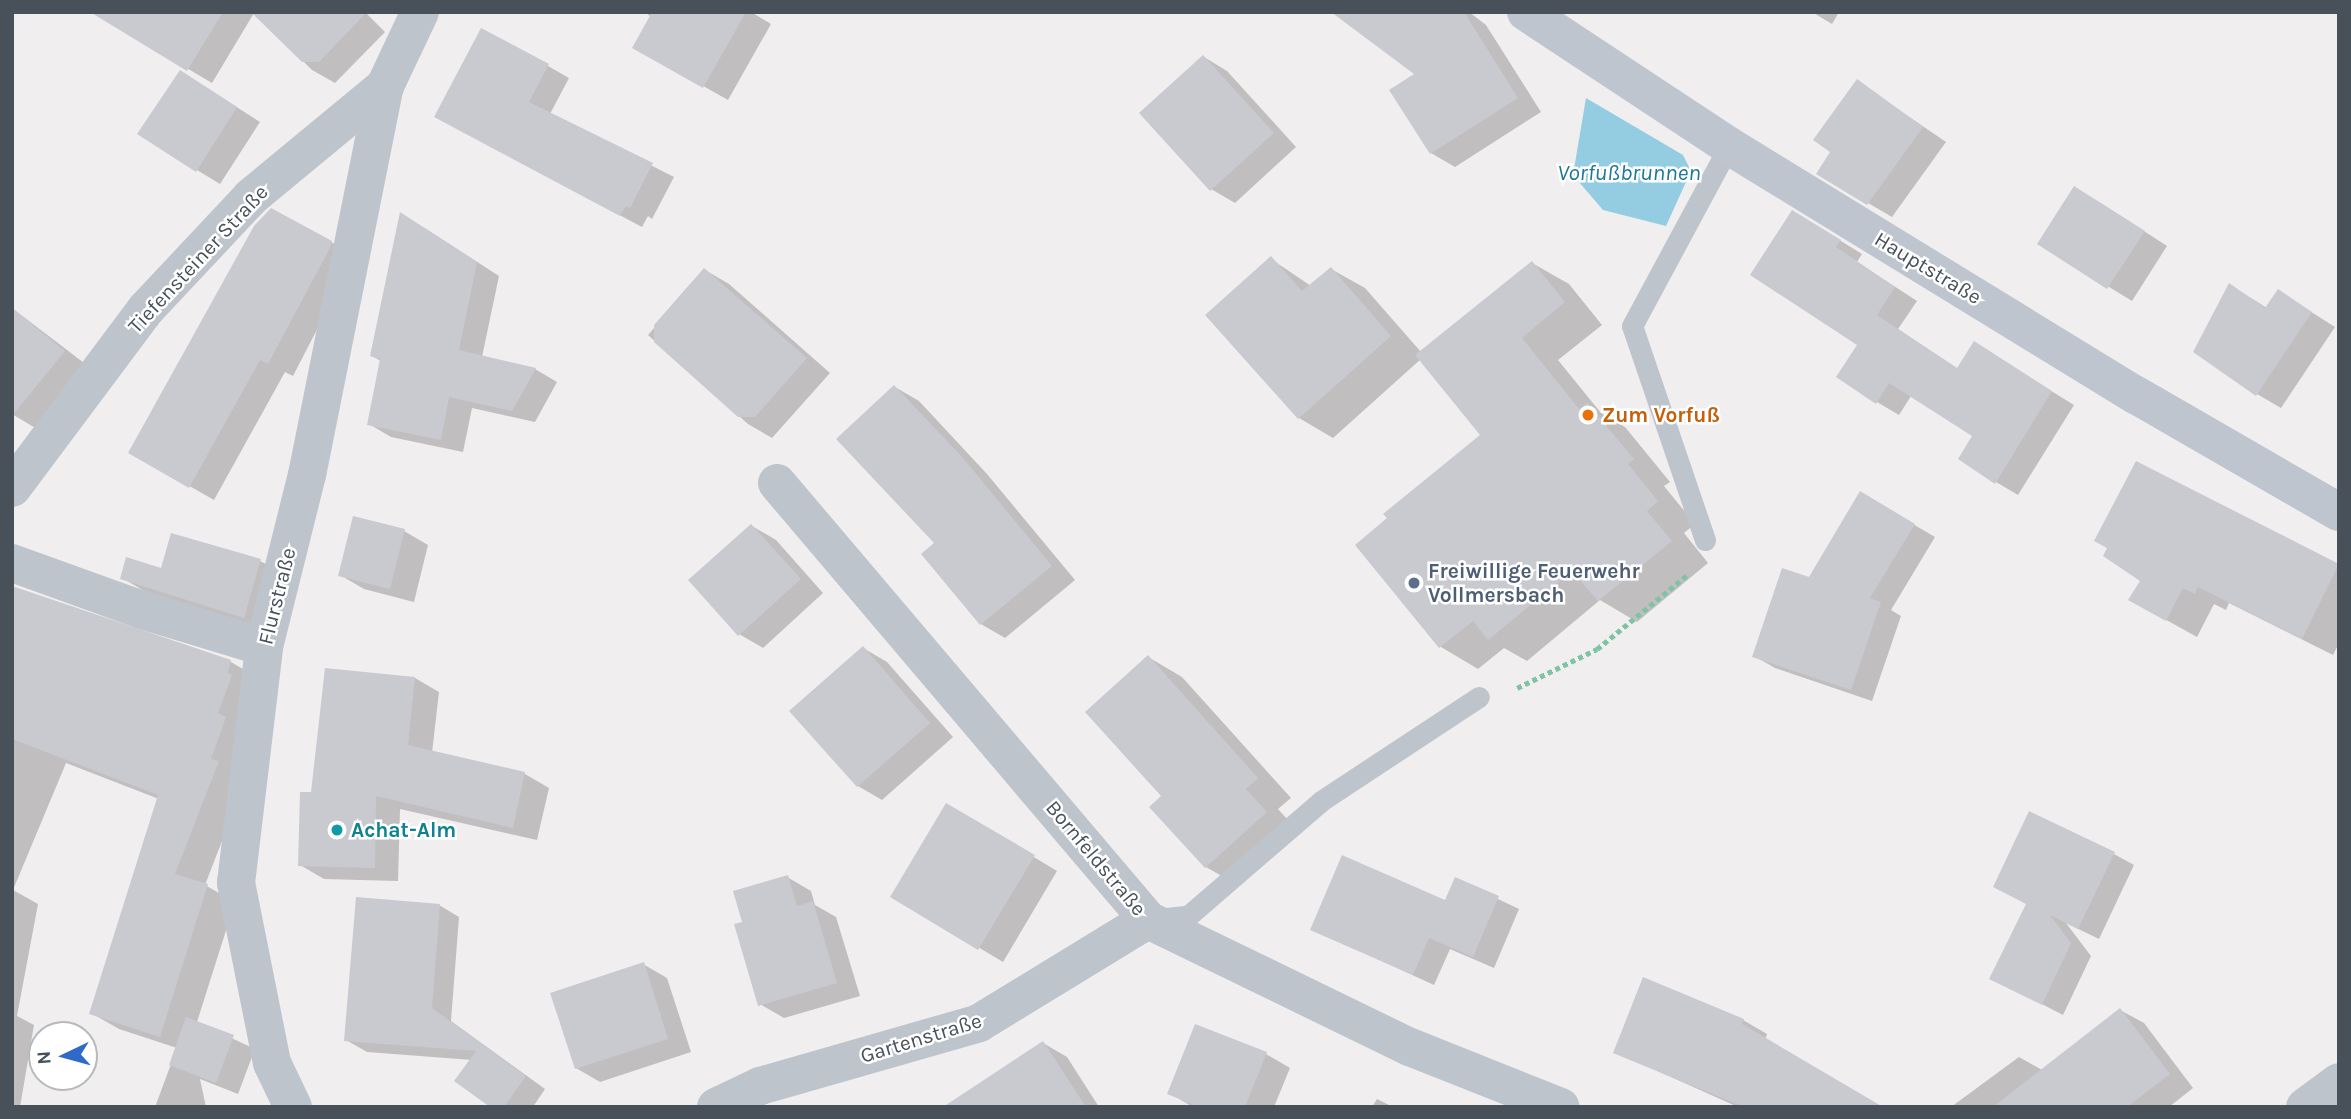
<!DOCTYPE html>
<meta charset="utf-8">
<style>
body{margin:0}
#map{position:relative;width:2351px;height:1119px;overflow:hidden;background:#f0eeee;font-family:Karla,sans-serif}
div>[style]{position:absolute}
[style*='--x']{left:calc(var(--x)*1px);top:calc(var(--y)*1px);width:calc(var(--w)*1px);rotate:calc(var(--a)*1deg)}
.water>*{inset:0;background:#94cde1}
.shadow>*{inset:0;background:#0003}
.building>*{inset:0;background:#c9cad0}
.path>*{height:4.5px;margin-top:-2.25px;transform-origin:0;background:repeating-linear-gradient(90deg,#7ec3a4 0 5px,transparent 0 8.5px)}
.lane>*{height:21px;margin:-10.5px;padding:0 10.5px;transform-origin:10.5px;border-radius:10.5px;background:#bec4cb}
.street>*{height:38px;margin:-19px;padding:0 19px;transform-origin:19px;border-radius:19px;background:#bec4cb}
.secondary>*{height:38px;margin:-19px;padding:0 19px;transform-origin:19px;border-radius:19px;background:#bec5cf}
.dots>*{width:19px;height:19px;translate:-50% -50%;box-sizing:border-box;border:4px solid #fff;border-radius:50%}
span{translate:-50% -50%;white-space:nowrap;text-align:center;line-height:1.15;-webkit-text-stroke:5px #fff;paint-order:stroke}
.street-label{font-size:21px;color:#485059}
.food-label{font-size:21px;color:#c56008;font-weight:700}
.left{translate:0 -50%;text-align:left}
.service-label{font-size:21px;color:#4e5e75;font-weight:700}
.culture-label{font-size:21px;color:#0d838f;font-weight:700}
.water-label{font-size:23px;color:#1d7797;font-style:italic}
.frame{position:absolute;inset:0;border:14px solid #485059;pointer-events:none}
.north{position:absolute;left:28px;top:1021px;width:70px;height:70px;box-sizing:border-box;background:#fff;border:2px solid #b6b9bd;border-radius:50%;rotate:265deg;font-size:19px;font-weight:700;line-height:28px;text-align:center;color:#485059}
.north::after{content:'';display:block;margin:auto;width:24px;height:32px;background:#2f6ac9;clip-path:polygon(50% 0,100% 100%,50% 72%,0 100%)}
</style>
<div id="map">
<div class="water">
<div style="clip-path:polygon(1586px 98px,1683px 155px,1691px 171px,1666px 226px,1603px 210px,1573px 175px)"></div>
</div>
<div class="shadow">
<div style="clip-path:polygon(129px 12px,365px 12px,385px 32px,335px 83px,312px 70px,254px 13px,212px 83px,119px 28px)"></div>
<div style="clip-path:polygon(645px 12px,751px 12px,771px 24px,728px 100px,634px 47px,651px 17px)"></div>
<div style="clip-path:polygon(1334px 12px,1469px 12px,1486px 25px,1541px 112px,1455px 167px,1431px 153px,1417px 74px)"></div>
<div style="clip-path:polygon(1812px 12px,1839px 12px,1832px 24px)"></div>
<div style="clip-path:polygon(1204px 57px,1227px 71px,1296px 147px,1235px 203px,1211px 189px)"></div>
<div style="clip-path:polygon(548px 66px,569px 78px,550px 114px,674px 177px,652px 219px,648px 216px,642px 227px,458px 129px)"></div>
<div style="clip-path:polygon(1858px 82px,1946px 142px,1892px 217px,1868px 203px,1833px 151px)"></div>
<div style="clip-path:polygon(204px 86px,260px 122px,220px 184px,197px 170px)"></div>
<div style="clip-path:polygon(2099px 202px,2167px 246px,2132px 301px,2039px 244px)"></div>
<div style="clip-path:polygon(1815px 225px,1862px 254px,1857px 262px,1917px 301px,1898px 329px,1958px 369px,1996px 357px,2074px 405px,2018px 495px,1996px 482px,1974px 436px,1911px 396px,1899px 415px,1877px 402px)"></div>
<div style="clip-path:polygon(423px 227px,499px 276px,482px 357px,535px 369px,557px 382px,535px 422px,472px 408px,463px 452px,391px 437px,369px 424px,381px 361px,372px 356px)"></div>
<div style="clip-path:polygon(331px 242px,355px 256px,293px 376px,285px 372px,214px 500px,130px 452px)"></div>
<div style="clip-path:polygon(1271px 259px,1311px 286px,1331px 269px,1365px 288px,1421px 352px,1532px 263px,1569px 284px,1602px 325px,1558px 360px,1601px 413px,1625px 427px,1670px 482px,1664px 486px,1695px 524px,1684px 533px,1708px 563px,1637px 622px,1600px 600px,1527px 661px,1504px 648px,1478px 669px,1441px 647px,1358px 545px,1482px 435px,1421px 359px,1333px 438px,1299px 418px)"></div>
<div style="clip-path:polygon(705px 270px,729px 284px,830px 373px,772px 438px,748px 424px,648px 335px)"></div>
<div style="clip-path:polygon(2230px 285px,2267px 308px,2278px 291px,2335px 327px,2281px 408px,2257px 394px)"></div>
<div style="clip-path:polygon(12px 308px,88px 366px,37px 429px,12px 414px)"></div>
<div style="clip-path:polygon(895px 387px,919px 401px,987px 474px,1075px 580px,1005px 638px,981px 624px,923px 554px,937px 543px)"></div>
<div style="clip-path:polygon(2136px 463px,2339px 566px,2339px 643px,2333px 655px,2229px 603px,2226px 610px,2214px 604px,2197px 637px,2161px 617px)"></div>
<div style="clip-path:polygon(1860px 493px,1935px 537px,1891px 610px,1901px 616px,1872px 701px,1775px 668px,1754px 656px,1810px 579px)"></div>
<div style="clip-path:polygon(752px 526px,776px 540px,823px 593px,763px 648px,739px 634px)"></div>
<div style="clip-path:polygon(404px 531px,428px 545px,414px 602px,364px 589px,340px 575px)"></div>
<div style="clip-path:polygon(260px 561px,284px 574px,268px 630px,146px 592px,122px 578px)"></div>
<div style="clip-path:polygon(12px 588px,231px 662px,258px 678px,246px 779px,205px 885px,235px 902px,197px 1022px,255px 1049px,238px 1094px,200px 1079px,206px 1107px,155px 1107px,177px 1048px,119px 1029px,91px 1013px,159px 799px,66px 763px,13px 890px,38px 904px,17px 1016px,34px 1025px,20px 1107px,12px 1107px)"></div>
<div style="clip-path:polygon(863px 648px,887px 662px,953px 737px,882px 800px,858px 786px,792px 711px)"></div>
<div style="clip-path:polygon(1148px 657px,1182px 677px,1291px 798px,1278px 809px,1299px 832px,1239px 886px,1206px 867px,1163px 796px)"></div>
<div style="clip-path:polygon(415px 678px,439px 692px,432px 753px,525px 774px,549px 788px,537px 840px,400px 809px,398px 881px,324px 879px,300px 865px,313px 794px)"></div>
<div style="clip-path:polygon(971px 819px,1057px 871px,1003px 962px,893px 896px)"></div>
<div style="clip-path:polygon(2114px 854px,2134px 865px,2099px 939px,2066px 923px,2091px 956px,2063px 1015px,1991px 978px,2028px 904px)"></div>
<div style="clip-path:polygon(787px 877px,811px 891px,815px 905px,836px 917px,860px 996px,784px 1018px,760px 1004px,744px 924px)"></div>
<div style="clip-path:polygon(1456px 879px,1519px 909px,1494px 968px,1450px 949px,1434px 985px,1312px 929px,1446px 902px)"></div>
<div style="clip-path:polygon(439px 905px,459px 917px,451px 1021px,545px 1089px,533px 1107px,493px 1107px,472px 1060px,367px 1052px,346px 1040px)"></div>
<div style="clip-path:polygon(643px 964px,667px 978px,691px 1052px,600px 1082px,576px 1068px)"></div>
<div style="clip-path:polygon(2120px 1010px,2144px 1023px,2193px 1088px,2169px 1107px,1951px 1107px,2019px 1057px,2042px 1070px)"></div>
<div style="clip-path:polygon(1743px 1020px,1767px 1034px,1765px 1040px,1880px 1107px,1738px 1107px,1615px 1052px)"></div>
<div style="clip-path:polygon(1043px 1043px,1067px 1057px,1099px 1107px,967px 1107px)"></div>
<div style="clip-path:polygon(1266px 1054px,1290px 1068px,1274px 1107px,1193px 1107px,1169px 1093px)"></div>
<div style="clip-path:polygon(1377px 1099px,1393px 1107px,1372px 1107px)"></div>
</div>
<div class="building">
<div style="clip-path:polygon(90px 12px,223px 12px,187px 71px)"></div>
<div style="clip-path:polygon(251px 12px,367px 12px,319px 62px,302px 62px)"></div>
<div style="clip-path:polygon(652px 12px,746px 12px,703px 88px,632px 48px)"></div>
<div style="clip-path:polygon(1331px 12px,1464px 12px,1518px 98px,1430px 154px,1389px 90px,1414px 74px)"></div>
<div style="clip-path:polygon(481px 28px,549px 64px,529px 102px,653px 163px,630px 208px,626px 206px,620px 216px,434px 117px)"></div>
<div style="clip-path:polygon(1203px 55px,1274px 133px,1210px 191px,1139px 113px)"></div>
<div style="clip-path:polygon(180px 70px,237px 107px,196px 172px,137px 134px)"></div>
<div style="clip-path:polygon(1857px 79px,1923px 127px,1867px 205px,1816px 174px,1830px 152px,1813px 140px)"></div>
<div style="clip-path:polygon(2074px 186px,2145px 231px,2107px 289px,2037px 244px)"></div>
<div style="clip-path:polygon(271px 208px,332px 241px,330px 248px,268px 364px,260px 360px,189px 488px,128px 453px,254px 226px)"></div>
<div style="clip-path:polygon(1792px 210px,1841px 240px,1836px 247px,1895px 287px,1877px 315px,1957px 368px,1974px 341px,2052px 391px,1995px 484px,1958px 459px,1972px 436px,1889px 383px,1876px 404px,1836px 377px,1857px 345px,1750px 275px)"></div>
<div style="clip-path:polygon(400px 212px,477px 262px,459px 350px,536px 368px,512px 411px,449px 397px,441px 440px,367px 425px,380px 359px,370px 356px)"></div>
<div style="clip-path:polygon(1271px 256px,1302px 291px,1331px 267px,1391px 336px,1298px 419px,1205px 315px)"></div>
<div style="clip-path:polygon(1532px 261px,1565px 302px,1522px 338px,1579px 409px,1587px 403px,1634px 459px,1628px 464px,1658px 501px,1647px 511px,1672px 541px,1598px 601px,1572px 571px,1488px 640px,1473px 621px,1439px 648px,1355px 545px,1387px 518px,1383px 514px,1480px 435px,1415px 355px)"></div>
<div style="clip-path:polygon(704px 268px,807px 358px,755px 417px,738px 417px,654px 342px,654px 325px)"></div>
<div style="clip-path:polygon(2229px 283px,2265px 308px,2278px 289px,2312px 312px,2256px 396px,2193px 352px)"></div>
<div style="clip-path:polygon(12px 308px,65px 351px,12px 416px)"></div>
<div style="clip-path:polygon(894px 385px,963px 458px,1052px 566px,980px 625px,921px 554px,934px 543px,836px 439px)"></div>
<div style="clip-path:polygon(2136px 461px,2339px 564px,2302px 639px,2198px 587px,2195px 594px,2183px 588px,2166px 621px,2128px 600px,2140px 581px,2103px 556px,2107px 548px,2094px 541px)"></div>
<div style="clip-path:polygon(1860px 491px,1915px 524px,1870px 598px,1881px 602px,1851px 690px,1752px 657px,1782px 568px,1809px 577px)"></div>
<div style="clip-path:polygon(353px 516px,405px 529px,390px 589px,338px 576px)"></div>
<div style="clip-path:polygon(751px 524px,801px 579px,738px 636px,688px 580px)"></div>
<div style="clip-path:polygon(171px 533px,261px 559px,244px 618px,120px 579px,126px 557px,161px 568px)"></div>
<div style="clip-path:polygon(12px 586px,231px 660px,228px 673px,232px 675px,218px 713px,226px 717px,211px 759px,219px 761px,175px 874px,208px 884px,160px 1037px,89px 1014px,158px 795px,12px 739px)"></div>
<div style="clip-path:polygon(863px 646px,930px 723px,857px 787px,789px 711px)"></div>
<div style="clip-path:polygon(1148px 655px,1258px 778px,1246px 789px,1267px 812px,1205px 868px,1149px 807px,1161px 796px,1085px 712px)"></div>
<div style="clip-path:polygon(325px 668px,415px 677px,408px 745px,525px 772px,513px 828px,376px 796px,375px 868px,298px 866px,300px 792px,311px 792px)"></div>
<div style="clip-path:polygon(946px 803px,1035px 855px,978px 950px,890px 897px)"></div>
<div style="clip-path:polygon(2029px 811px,2115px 852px,2078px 929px,2050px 915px,2071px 943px,2042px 1005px,1989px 979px,2026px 904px,1993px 887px)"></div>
<div style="clip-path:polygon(1342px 855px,1445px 900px,1455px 877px,1499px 896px,1473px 957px,1429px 938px,1413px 975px,1310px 930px)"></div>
<div style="clip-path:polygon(788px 875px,797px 906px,813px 901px,837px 983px,758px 1006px,734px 924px,742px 922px,733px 891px)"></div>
<div style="clip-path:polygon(356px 897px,440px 904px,432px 1008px,526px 1076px,504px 1107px,490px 1107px,454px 1081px,476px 1051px,344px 1041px)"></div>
<div style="clip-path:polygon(644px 962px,668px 1039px,575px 1069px,550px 993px)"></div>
<div style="clip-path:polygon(1643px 977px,1744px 1019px,1742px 1024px,1883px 1107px,1744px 1107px,1613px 1053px)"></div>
<div style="clip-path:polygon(2120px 1008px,2170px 1074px,2127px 1107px,1993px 1107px)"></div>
<div style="clip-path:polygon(186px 1017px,234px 1035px,216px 1083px,169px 1065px)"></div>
<div style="clip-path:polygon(1195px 1024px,1267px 1052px,1245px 1107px,1199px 1107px,1167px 1094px)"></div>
<div style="clip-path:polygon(1043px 1041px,1086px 1107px,943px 1107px)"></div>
</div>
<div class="path">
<div style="--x:1517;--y:688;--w:89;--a:-26"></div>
<div style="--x:1597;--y:649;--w:117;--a:-39.4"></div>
</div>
<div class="lane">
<div style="--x:1705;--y:540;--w:226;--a:-108.8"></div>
<div style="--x:1632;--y:326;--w:204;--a:-61.7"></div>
<div style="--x:1157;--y:919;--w:31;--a:-6"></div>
<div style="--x:1188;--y:916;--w:176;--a:-40.8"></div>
<div style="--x:1321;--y:801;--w:189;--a:-33.4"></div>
</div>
<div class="street">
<div style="--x:777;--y:483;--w:573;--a:49.67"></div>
<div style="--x:1148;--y:920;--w:291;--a:25.9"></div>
<div style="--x:1410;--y:1047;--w:162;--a:21.7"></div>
<div style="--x:12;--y:488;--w:224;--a:-53.2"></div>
<div style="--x:146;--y:309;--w:154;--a:-46.8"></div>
<div style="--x:251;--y:197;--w:174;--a:-39.6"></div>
<div style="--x:385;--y:86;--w:82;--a:-64.7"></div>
<div style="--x:12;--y:563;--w:138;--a:19.9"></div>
<div style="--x:142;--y:610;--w:127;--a:16.9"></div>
<div style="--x:293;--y:1107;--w:49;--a:-115.5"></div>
<div style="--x:272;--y:1063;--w:184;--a:-101.3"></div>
<div style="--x:236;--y:883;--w:238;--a:-83.2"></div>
<div style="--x:264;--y:647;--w:177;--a:-76"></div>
<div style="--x:307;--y:475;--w:397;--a:-78.7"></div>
<div style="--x:716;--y:1107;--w:49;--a:-25.5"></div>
<div style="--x:760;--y:1086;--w:228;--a:-16"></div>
<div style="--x:979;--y:1023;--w:198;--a:-31.4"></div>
<div style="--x:2305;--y:1107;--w:42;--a:-36.3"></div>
</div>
<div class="secondary">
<div style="--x:1526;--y:12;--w:243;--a:33.4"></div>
<div style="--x:1729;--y:146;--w:477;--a:31.5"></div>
<div style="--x:2136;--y:395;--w:234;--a:30"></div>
</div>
<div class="dots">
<div style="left:1588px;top:415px;background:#e8710a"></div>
<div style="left:1414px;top:583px;background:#5c6f8a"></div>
<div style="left:337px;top:830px;background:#0f9aa8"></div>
</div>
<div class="street-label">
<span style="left:198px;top:259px;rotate:-47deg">Tiefensteiner Straße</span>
<span style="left:1928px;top:268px;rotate:31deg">Hauptstraße</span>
<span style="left:277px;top:596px;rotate:-76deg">Flurstraße</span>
<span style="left:1096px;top:858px;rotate:50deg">Bornfeldstraße</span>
<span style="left:921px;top:1038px;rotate:-17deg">Gartenstraße</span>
</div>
<div class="food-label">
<span class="left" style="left:1602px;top:415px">Zum Vorfuß</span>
</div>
<div class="service-label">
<span class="left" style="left:1428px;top:583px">Freiwillige Feuerwehr<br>Vollmersbach</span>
</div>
<div class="culture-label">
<span class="left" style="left:351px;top:830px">Achat-Alm</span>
</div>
<div class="water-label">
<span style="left:1629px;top:173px">Vorfußbrunnen</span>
</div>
<div class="frame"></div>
<div class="north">N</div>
</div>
